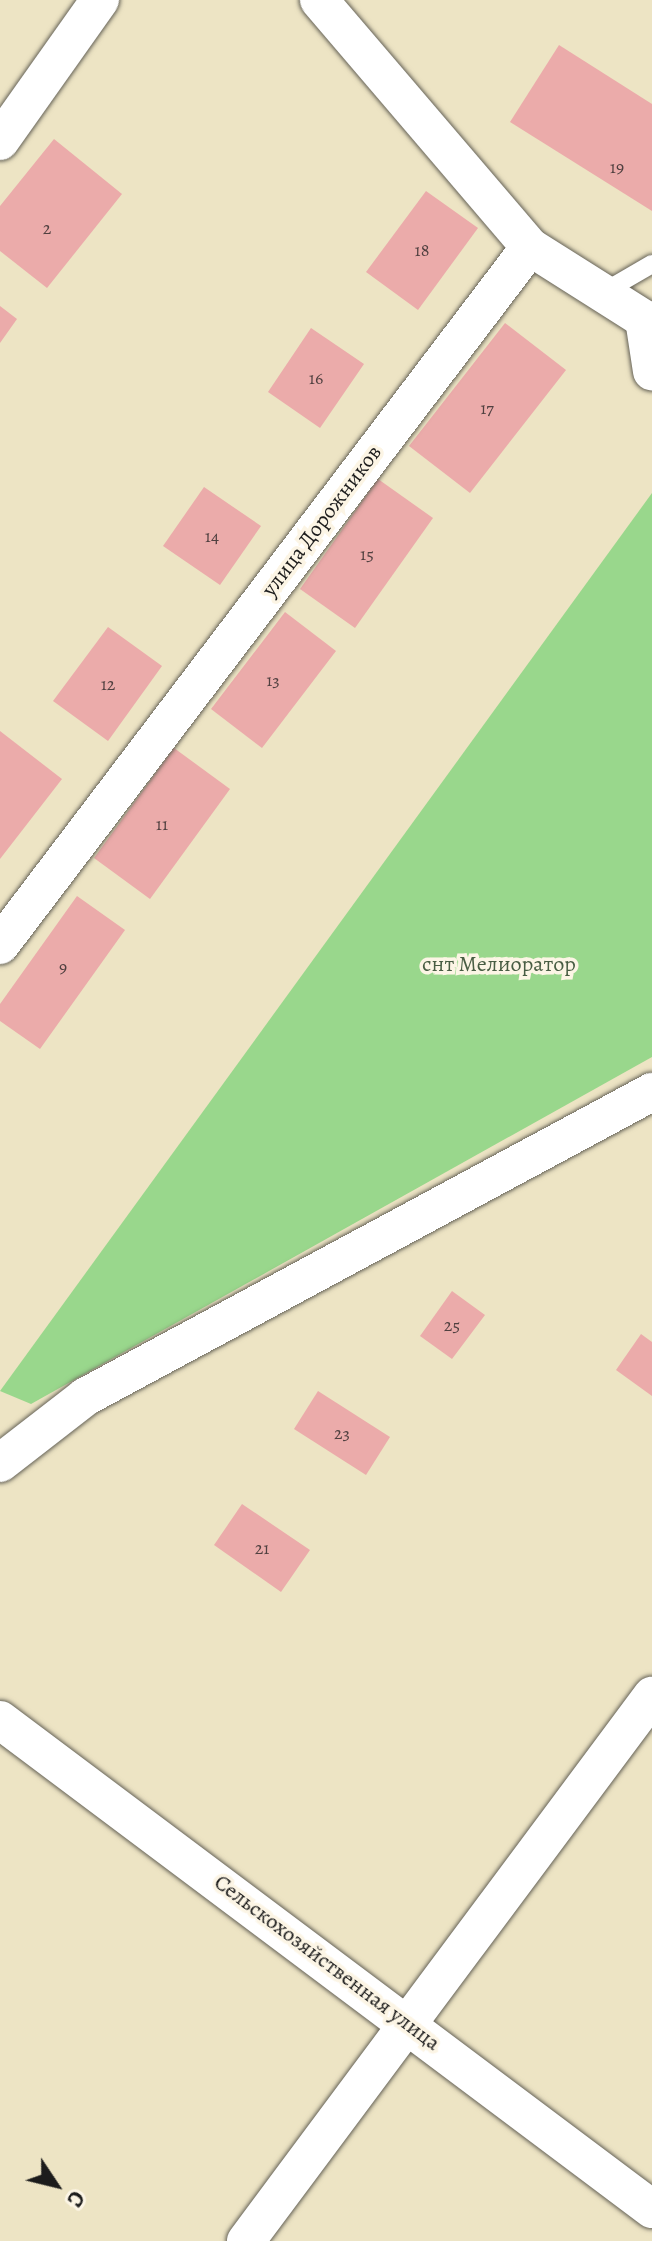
<!DOCTYPE html>
<meta charset="utf-8">
<style>
body{margin:0}
#map{position:relative;width:652px;height:2241px;overflow:hidden;background:#ede4c4;font-family:Alegreya,serif}
div>[style]{position:absolute}
[style*='--x']{left:calc(var(--x)*1px);top:calc(var(--y)*1px);width:calc(var(--w)*1px);rotate:calc(var(--a)*1deg)}
.green>*{inset:0;background:#99d78c}
.building>*{inset:0;background:#ebabaa}
.roads{filter:drop-shadow(0 0 2px #656257) drop-shadow(0 0 2px #656257)}
.service>*{height:18px;margin:-9px;padding:0 9px;transform-origin:9px;border-radius:9px;background:#fff}
.minor>*{height:38px;margin:-19px;padding:0 19px;transform-origin:19px;border-radius:19px;background:#fff}
span{translate:-50% -50%;white-space:nowrap;text-align:center;line-height:1.15;-webkit-text-stroke:7px #fcf5e5;paint-order:stroke}
.number-label{font-size:18px;color:#504040}
.number-label span{-webkit-text-stroke-width:0}
.street-label{font-size:22px;color:#1c1c1c}
.park-label{font-size:22px;color:#485d43}
.north{position:absolute;left:16px;top:2145px;width:80px;height:80px;-webkit-text-stroke:6px #fcf5e5;paint-order:stroke;rotate:125deg;font-size:22px;font-weight:700;line-height:32px;text-align:center;color:#1c1c1c}
.north::after{content:'';display:block;margin:auto;width:28px;height:36px;background:#1c1c1c;clip-path:polygon(50% 0,100% 100%,50% 72%,0 100%)}
</style>
<div id="map">
<div class="green">
<div style="clip-path:polygon(652px 493px,652px 1057px,31px 1404px,0 1391px)"></div>
</div>
<div class="building">
<div style="clip-path:polygon(559px 45px,652px 104px,652px 211px,510px 122px)"></div>
<div style="clip-path:polygon(54px 139px,122px 194px,47px 288px,0 251px,0 206px)"></div>
<div style="clip-path:polygon(426px 191px,478px 228px,418px 310px,366px 272px)"></div>
<div style="clip-path:polygon(0 306px,17px 319px,0 343px)"></div>
<div style="clip-path:polygon(505px 323px,566px 370px,470px 493px,409px 446px)"></div>
<div style="clip-path:polygon(311px 328px,364px 364px,320px 428px,268px 392px)"></div>
<div style="clip-path:polygon(378px 479px,433px 518px,355px 628px,300px 589px)"></div>
<div style="clip-path:polygon(204px 487px,261px 526px,220px 585px,163px 546px)"></div>
<div style="clip-path:polygon(285px 612px,336px 651px,262px 748px,211px 709px)"></div>
<div style="clip-path:polygon(108px 627px,162px 666px,108px 741px,53px 701px)"></div>
<div style="clip-path:polygon(0 731px,62px 779px,0 859px)"></div>
<div style="clip-path:polygon(174px 748px,230px 789px,150px 899px,94px 858px)"></div>
<div style="clip-path:polygon(77px 896px,125px 930px,40px 1049px,0 1021px,0 1004px)"></div>
<div style="clip-path:polygon(452px 1291px,485px 1315px,452px 1359px,420px 1336px)"></div>
<div style="clip-path:polygon(641px 1334px,652px 1342px,652px 1396px,616px 1370px)"></div>
<div style="clip-path:polygon(318px 1391px,390px 1437px,366px 1475px,294px 1429px)"></div>
<div style="clip-path:polygon(242px 1504px,310px 1550px,281px 1592px,214px 1545px)"></div>
</div>
<div class="roads">
<div class="service">
<div style="--x:602;--y:293;--w:58;--a:-30.1"></div>
</div>
<div class="minor">
<div style="--x:319;--y:0;--w:325;--a:49.5"></div>
<div style="--x:530;--y:247;--w:135;--a:32.3"></div>
<div style="--x:644;--y:319;--w:53;--a:81.3"></div>
<div style="--x:0;--y:141;--w:173;--a:-54.7"></div>
<div style="--x:0;--y:945;--w:876;--a:-52.79"></div>
<div style="--x:0;--y:1463;--w:108;--a:-37.8"></div>
<div style="--x:85;--y:1397;--w:644;--a:-28.28"></div>
<div style="--x:0;--y:1720;--w:815;--a:36.87"></div>
<div style="--x:246;--y:2241;--w:680;--a:-53.32"></div>
</div>
</div>
<div class="number-label">
<span style="left:617px;top:167px">19</span>
<span style="left:47px;top:228px">2</span>
<span style="left:422px;top:250px">18</span>
<span style="left:316px;top:378px">16</span>
<span style="left:487px;top:408px">17</span>
<span style="left:212px;top:536px">14</span>
<span style="left:367px;top:554px">15</span>
<span style="left:273px;top:680px">13</span>
<span style="left:108px;top:684px">12</span>
<span style="left:162px;top:824px">11</span>
<span style="left:63px;top:967px">9</span>
<span style="left:452px;top:1325px">25</span>
<span style="left:342px;top:1433px">23</span>
<span style="left:262px;top:1548px">21</span>
</div>
<div class="street-label">
<span style="left:322px;top:521px;rotate:-53deg">улица Дорожников</span>
<span style="left:327px;top:1963px;rotate:37deg">Сельскохозяйственная улица</span>
</div>
<div class="park-label">
<span style="left:499px;top:965px">снт Мелиоратор</span>
</div>
<div class="north">С</div>
</div>
